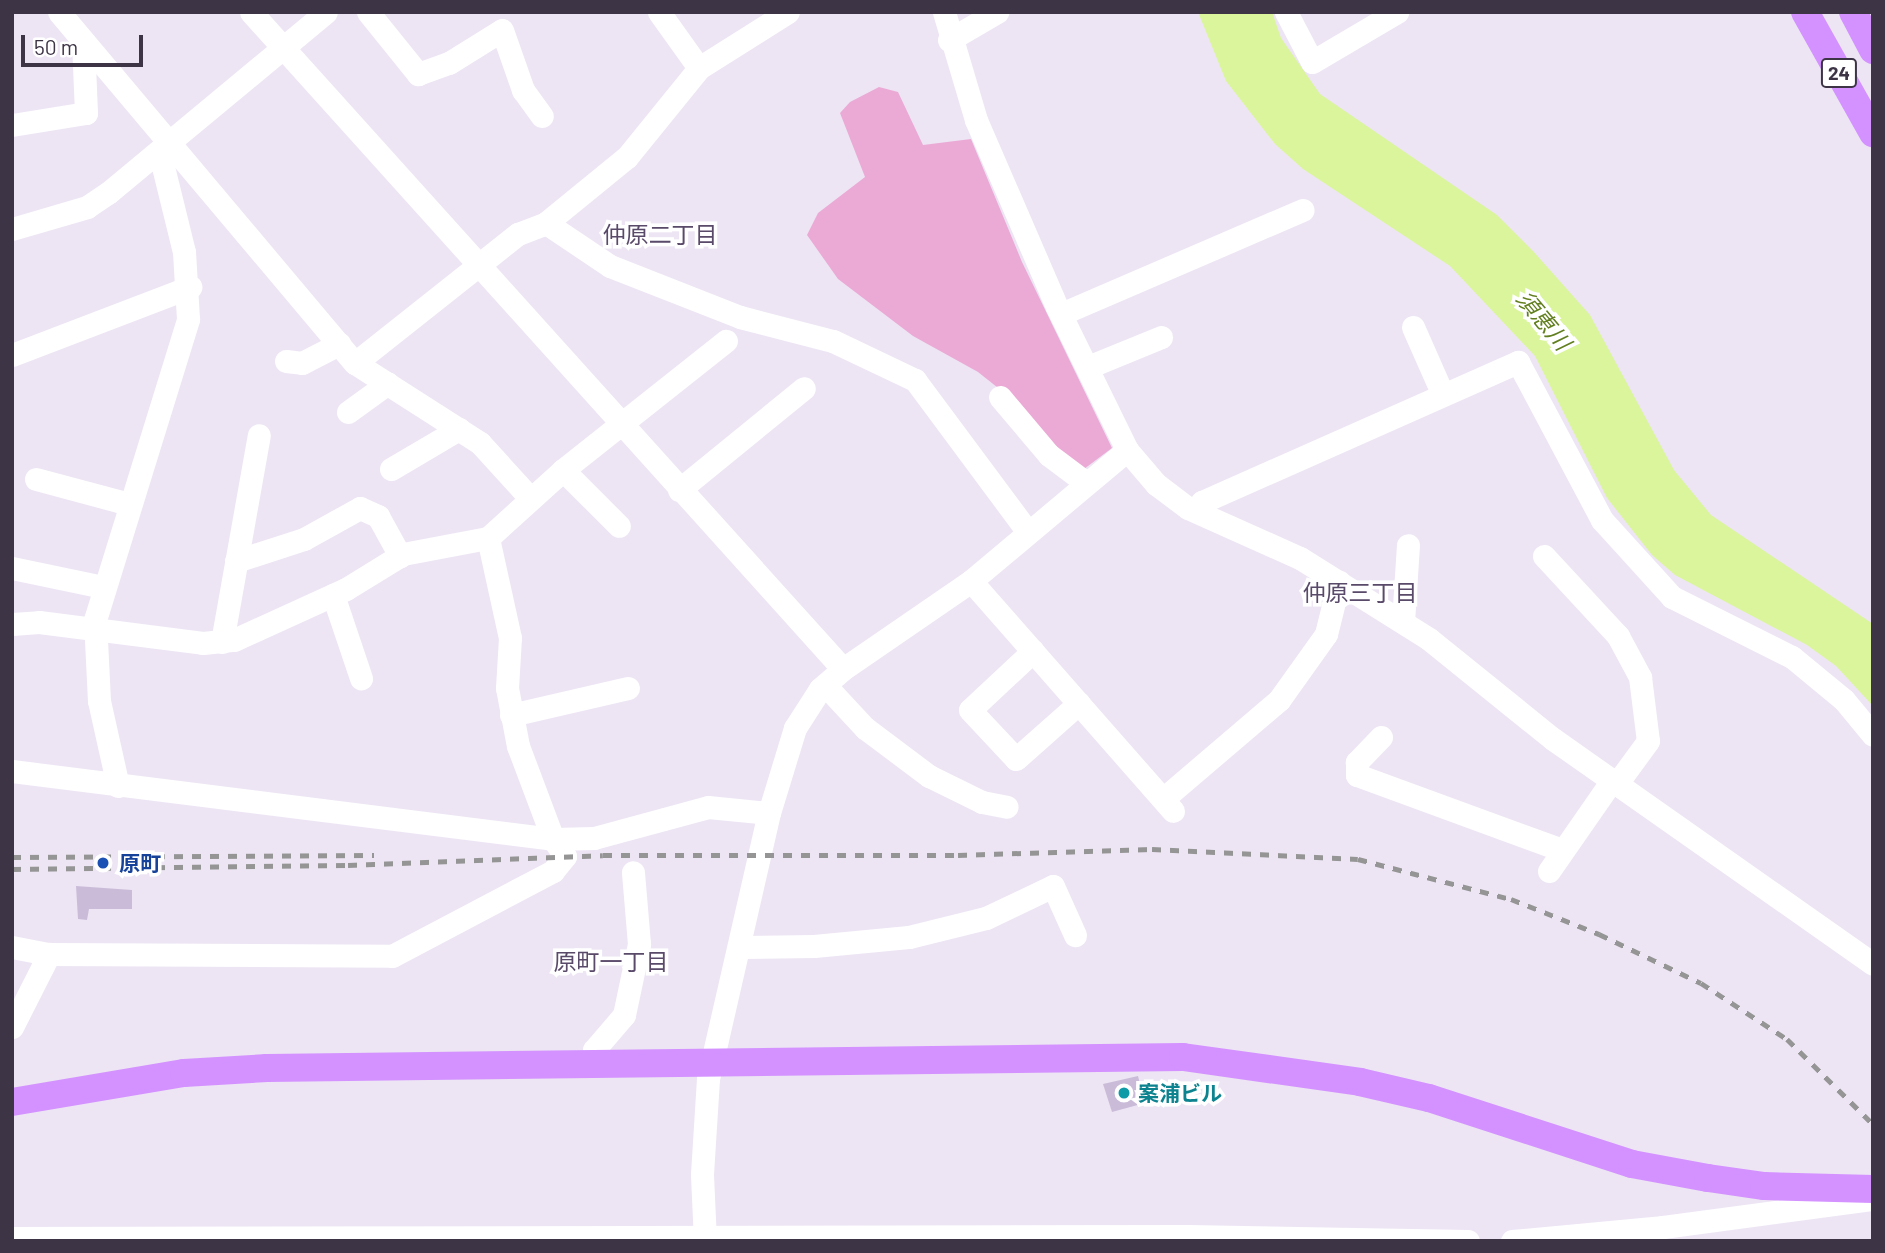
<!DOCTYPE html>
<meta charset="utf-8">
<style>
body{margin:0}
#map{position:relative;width:1885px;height:1253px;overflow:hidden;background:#ede5f4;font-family:Barlow,"Noto Sans JP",sans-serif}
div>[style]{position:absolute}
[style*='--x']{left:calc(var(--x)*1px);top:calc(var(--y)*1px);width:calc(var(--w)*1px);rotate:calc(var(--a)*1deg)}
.green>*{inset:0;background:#ebaad6}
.water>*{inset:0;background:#dbf59c}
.building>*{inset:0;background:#cabcd9}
.minor>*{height:23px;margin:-11.5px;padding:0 11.5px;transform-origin:11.5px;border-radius:11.5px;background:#fff}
.major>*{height:28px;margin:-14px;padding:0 14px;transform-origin:14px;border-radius:14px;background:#d392ff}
.rail>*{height:5px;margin-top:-2.5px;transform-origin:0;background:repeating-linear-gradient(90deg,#959595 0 9px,transparent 0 18px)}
.dots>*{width:19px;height:19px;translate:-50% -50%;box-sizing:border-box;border:4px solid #fff;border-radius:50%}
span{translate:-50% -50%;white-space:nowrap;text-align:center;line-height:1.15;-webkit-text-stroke:7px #fff;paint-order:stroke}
.shield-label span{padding:2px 5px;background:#fff;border:2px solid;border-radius:5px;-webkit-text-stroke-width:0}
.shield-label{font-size:19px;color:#3d3446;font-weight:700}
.transit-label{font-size:21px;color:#164399;font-weight:700}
.left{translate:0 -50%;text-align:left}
.culture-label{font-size:21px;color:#0d838f;font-weight:700}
.neighbourhood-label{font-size:23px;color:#5a4a6a}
.water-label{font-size:23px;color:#627f1f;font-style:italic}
.frame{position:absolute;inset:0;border:14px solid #3d3446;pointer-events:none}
.scale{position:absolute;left:21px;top:35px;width:122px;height:32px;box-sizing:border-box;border:4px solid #3d3446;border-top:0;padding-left:9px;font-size:21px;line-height:24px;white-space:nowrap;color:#3d3446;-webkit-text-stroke:5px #fff;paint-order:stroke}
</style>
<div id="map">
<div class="green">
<div style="clip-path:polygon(879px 87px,898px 92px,923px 145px,971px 139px,1022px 262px,1112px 448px,1084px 469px,1047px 441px,1021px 406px,978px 372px,913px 336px,838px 279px,807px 235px,818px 213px,865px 177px,840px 113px,850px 102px)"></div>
</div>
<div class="water">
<div style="clip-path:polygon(1198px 12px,1272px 12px,1281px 38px,1320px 94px,1497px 215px,1533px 251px,1590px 315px,1674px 470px,1711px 515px,1873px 624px,1873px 706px,1836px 666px,1807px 645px,1675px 575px,1652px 555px,1607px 498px,1535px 356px,1450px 266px,1303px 169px,1275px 144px,1226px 81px)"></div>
</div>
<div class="building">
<div style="clip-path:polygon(76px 886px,132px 890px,132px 909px,89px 909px,87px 920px,78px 919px)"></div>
<div style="clip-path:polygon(1138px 1076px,1145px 1103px,1112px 1112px,1103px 1084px)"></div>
</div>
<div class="minor">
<div style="--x:59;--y:12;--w:459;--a:49.9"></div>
<div style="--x:355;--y:363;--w:148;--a:32.6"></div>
<div style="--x:480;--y:443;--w:74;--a:47.7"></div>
<div style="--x:251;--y:12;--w:884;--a:47.98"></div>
<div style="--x:368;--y:12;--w:80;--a:51.1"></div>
<div style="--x:418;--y:74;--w:33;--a:-20"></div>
<div style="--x:449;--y:63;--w:62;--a:-31.9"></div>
<div style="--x:502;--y:30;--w:64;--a:70.7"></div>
<div style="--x:523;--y:90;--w:32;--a:54"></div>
<div style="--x:659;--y:12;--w:69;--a:54.5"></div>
<div style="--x:944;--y:12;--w:113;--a:73.5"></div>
<div style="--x:976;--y:120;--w:204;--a:66.6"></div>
<div style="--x:1057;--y:307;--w:159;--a:63.9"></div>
<div style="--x:1127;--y:450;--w:45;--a:49.5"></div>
<div style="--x:1156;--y:484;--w:40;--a:37"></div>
<div style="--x:1188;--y:508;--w:123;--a:24.1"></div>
<div style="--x:1300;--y:558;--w:152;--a:32.1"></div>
<div style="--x:1429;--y:639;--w:159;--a:38.9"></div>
<div style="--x:1553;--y:739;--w:391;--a:35.1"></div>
<div style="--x:1286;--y:12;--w:56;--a:62.5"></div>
<div style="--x:1312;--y:62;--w:99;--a:-30.5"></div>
<div style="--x:949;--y:40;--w:56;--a:-30.3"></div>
<div style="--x:12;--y:125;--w:75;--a:-9.2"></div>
<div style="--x:86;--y:113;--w:72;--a:-92.4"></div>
<div style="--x:546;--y:223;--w:77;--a:33.9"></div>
<div style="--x:610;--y:266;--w:140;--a:21.4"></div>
<div style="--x:740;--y:317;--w:96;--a:14.5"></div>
<div style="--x:833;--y:341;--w:91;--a:25.4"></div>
<div style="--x:915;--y:380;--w:189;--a:53.4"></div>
<div style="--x:12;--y:229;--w:78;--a:-16.3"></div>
<div style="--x:87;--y:207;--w:25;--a:-34"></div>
<div style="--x:108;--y:193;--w:283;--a:-39.7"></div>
<div style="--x:1061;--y:314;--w:263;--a:-23.3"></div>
<div style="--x:1413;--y:327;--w:74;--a:66.2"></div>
<div style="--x:12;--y:355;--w:191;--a:-20.9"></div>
<div style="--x:286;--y:361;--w:16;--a:7"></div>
<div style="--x:302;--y:363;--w:42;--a:-27.2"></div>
<div style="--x:355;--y:363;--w:208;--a:-38.4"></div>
<div style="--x:518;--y:234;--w:30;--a:-21"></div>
<div style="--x:546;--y:223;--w:104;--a:-39.2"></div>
<div style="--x:627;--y:157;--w:114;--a:-51"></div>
<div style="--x:699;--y:68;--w:105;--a:-32.2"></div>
<div style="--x:1088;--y:367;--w:79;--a:-22.3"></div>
<div style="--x:1000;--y:397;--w:76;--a:49.8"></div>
<div style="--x:1049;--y:455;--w:45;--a:36.9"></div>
<div style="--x:348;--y:412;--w:49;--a:-35.9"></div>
<div style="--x:391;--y:469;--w:79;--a:-30.5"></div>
<div style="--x:563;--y:470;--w:79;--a:45"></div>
<div style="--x:36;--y:479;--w:96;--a:15"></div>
<div style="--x:679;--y:490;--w:161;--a:-39.2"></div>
<div style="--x:1195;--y:510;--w:11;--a:-49"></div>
<div style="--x:1202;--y:502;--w:346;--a:-23.9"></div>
<div style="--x:1518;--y:362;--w:179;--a:62"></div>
<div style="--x:1602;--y:520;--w:104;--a:47.7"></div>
<div style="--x:1672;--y:597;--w:134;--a:26.6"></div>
<div style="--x:1792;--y:657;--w:67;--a:39.6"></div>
<div style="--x:1844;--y:700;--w:45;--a:50.4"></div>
<div style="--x:1544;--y:556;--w:109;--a:47.2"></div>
<div style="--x:1618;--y:636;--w:47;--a:61.8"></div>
<div style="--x:1640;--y:677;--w:64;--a:82.9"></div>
<div style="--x:1648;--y:741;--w:51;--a:126.2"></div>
<div style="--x:236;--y:561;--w:71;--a:-17.9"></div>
<div style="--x:304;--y:539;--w:64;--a:-29"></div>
<div style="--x:360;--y:508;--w:20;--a:24"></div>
<div style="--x:378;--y:516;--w:46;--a:61.2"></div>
<div style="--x:12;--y:568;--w:93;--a:11.8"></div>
<div style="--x:971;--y:581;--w:306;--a:48.7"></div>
<div style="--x:333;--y:595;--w:88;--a:71.4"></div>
<div style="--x:1403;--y:622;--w:77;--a:-86.3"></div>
<div style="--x:12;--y:624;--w:27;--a:-4"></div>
<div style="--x:39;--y:622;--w:165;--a:7.3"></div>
<div style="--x:203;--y:643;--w:31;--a:-6"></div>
<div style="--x:234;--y:640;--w:123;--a:-24.5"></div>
<div style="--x:346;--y:589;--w:67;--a:-31.6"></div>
<div style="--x:403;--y:554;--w:86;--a:-10.7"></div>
<div style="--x:222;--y:642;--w:210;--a:-79.9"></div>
<div style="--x:1033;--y:651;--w:86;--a:136.9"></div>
<div style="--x:970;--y:710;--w:67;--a:46.8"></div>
<div style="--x:1016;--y:759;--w:84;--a:-41.6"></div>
<div style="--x:825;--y:685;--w:59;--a:47.1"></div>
<div style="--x:865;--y:728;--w:80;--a:36.9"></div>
<div style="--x:929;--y:776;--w:59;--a:26.1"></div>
<div style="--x:982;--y:802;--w:25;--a:11"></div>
<div style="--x:511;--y:715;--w:120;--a:-13"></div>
<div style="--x:1381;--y:737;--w:35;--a:134"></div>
<div style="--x:1357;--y:762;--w:13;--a:90"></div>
<div style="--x:1357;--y:775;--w:218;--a:20.1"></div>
<div style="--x:12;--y:771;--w:545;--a:7.16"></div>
<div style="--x:553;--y:839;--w:41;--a:-1.4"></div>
<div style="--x:594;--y:838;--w:118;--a:-15.2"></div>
<div style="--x:708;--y:807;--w:61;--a:5.6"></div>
<div style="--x:118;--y:786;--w:87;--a:-102.6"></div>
<div style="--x:99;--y:701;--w:81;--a:-92.8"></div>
<div style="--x:95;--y:620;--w:315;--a:-72.8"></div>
<div style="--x:188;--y:319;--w:67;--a:-93.4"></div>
<div style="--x:184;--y:252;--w:101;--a:-103.8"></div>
<div style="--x:1163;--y:799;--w:153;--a:-40.5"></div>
<div style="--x:1279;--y:700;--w:81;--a:-54.5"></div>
<div style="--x:1326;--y:634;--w:54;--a:-76"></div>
<div style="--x:1549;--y:871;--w:112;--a:-55.2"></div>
<div style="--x:12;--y:947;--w:38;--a:11"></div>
<div style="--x:741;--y:947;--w:73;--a:-0.8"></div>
<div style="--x:814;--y:946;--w:95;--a:-5.4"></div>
<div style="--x:909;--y:937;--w:79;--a:-13.9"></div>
<div style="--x:986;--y:918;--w:74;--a:-25.5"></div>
<div style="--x:1053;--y:886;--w:54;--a:65.8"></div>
<div style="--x:12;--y:1027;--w:82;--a:-63.1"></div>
<div style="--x:49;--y:954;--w:343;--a:0.3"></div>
<div style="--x:392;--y:956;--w:182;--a:-27.8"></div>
<div style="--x:553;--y:871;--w:19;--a:-51"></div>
<div style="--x:565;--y:856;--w:21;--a:-125"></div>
<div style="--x:553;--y:839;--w:99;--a:-110.6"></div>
<div style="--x:518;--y:746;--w:59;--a:-100.7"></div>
<div style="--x:507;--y:688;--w:50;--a:-86.6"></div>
<div style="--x:510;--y:638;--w:102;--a:-102.4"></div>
<div style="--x:488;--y:538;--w:101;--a:-42.2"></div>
<div style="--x:563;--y:470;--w:208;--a:-38.4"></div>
<div style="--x:594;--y:1064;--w:14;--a:-90"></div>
<div style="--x:594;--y:1050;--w:46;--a:-49.4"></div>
<div style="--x:624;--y:1015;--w:73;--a:-78.1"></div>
<div style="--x:639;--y:944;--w:72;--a:-94.8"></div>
<div style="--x:12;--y:1238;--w:1175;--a:-0.1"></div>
<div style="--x:1187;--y:1236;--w:281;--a:1"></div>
<div style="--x:705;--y:1241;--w:67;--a:-92.6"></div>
<div style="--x:702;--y:1174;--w:95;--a:-86.4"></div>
<div style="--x:708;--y:1079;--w:273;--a:-77.1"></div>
<div style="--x:769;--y:813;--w:89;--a:-73"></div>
<div style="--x:795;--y:728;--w:46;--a:-57.3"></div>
<div style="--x:820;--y:689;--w:30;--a:-41"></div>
<div style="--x:843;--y:669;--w:155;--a:-34.5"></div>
<div style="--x:971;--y:581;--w:204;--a:-40"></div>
<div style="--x:1512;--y:1241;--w:152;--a:-5.3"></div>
<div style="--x:1663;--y:1227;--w:212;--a:-7.6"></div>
</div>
<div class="major">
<div style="--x:1805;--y:12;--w:139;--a:60.7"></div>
<div style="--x:1853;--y:12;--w:43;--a:62.2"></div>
<div style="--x:12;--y:1102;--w:174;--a:-9.6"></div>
<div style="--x:184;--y:1073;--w:83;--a:-3.4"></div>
<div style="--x:267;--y:1068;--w:916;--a:-0.69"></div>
<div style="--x:1183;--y:1057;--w:179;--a:8"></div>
<div style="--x:1360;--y:1082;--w:71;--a:13.1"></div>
<div style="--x:1429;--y:1098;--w:213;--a:18"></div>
<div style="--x:1632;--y:1164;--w:77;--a:10.4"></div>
<div style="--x:1708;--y:1178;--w:57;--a:8.1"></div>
<div style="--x:1764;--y:1186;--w:109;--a:1.6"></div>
</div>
<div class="rail">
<div style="--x:12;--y:857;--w:362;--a:-0.3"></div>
<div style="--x:12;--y:869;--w:336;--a:-0.7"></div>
<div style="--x:348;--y:865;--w:255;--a:-2.2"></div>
<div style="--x:603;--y:855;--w:355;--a:0"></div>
<div style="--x:958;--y:855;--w:194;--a:-1.8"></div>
<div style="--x:1152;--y:849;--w:206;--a:2.8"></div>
<div style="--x:1358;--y:859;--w:158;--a:14.7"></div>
<div style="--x:1511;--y:899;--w:95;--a:21.7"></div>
<div style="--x:1599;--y:934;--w:113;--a:25.7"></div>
<div style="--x:1701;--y:983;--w:103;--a:33.1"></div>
<div style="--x:1787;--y:1039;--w:121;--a:44.7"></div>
</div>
<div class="dots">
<div style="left:103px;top:863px;background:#1a4fb4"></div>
<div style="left:1124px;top:1093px;background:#0f9aa8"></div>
</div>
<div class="shield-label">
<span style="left:1839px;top:73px">24</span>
</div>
<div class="transit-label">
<span class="left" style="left:119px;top:863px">原町</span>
</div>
<div class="culture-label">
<span class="left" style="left:1138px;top:1093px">案浦ビル</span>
</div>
<div class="neighbourhood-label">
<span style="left:660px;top:234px">仲原二丁目</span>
<span style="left:1360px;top:592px">仲原三丁目</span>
<span style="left:611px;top:961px">原町一丁目</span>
</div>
<div class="water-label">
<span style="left:1544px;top:320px;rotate:50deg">須恵川</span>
</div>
<div class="frame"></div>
<div class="scale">50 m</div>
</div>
